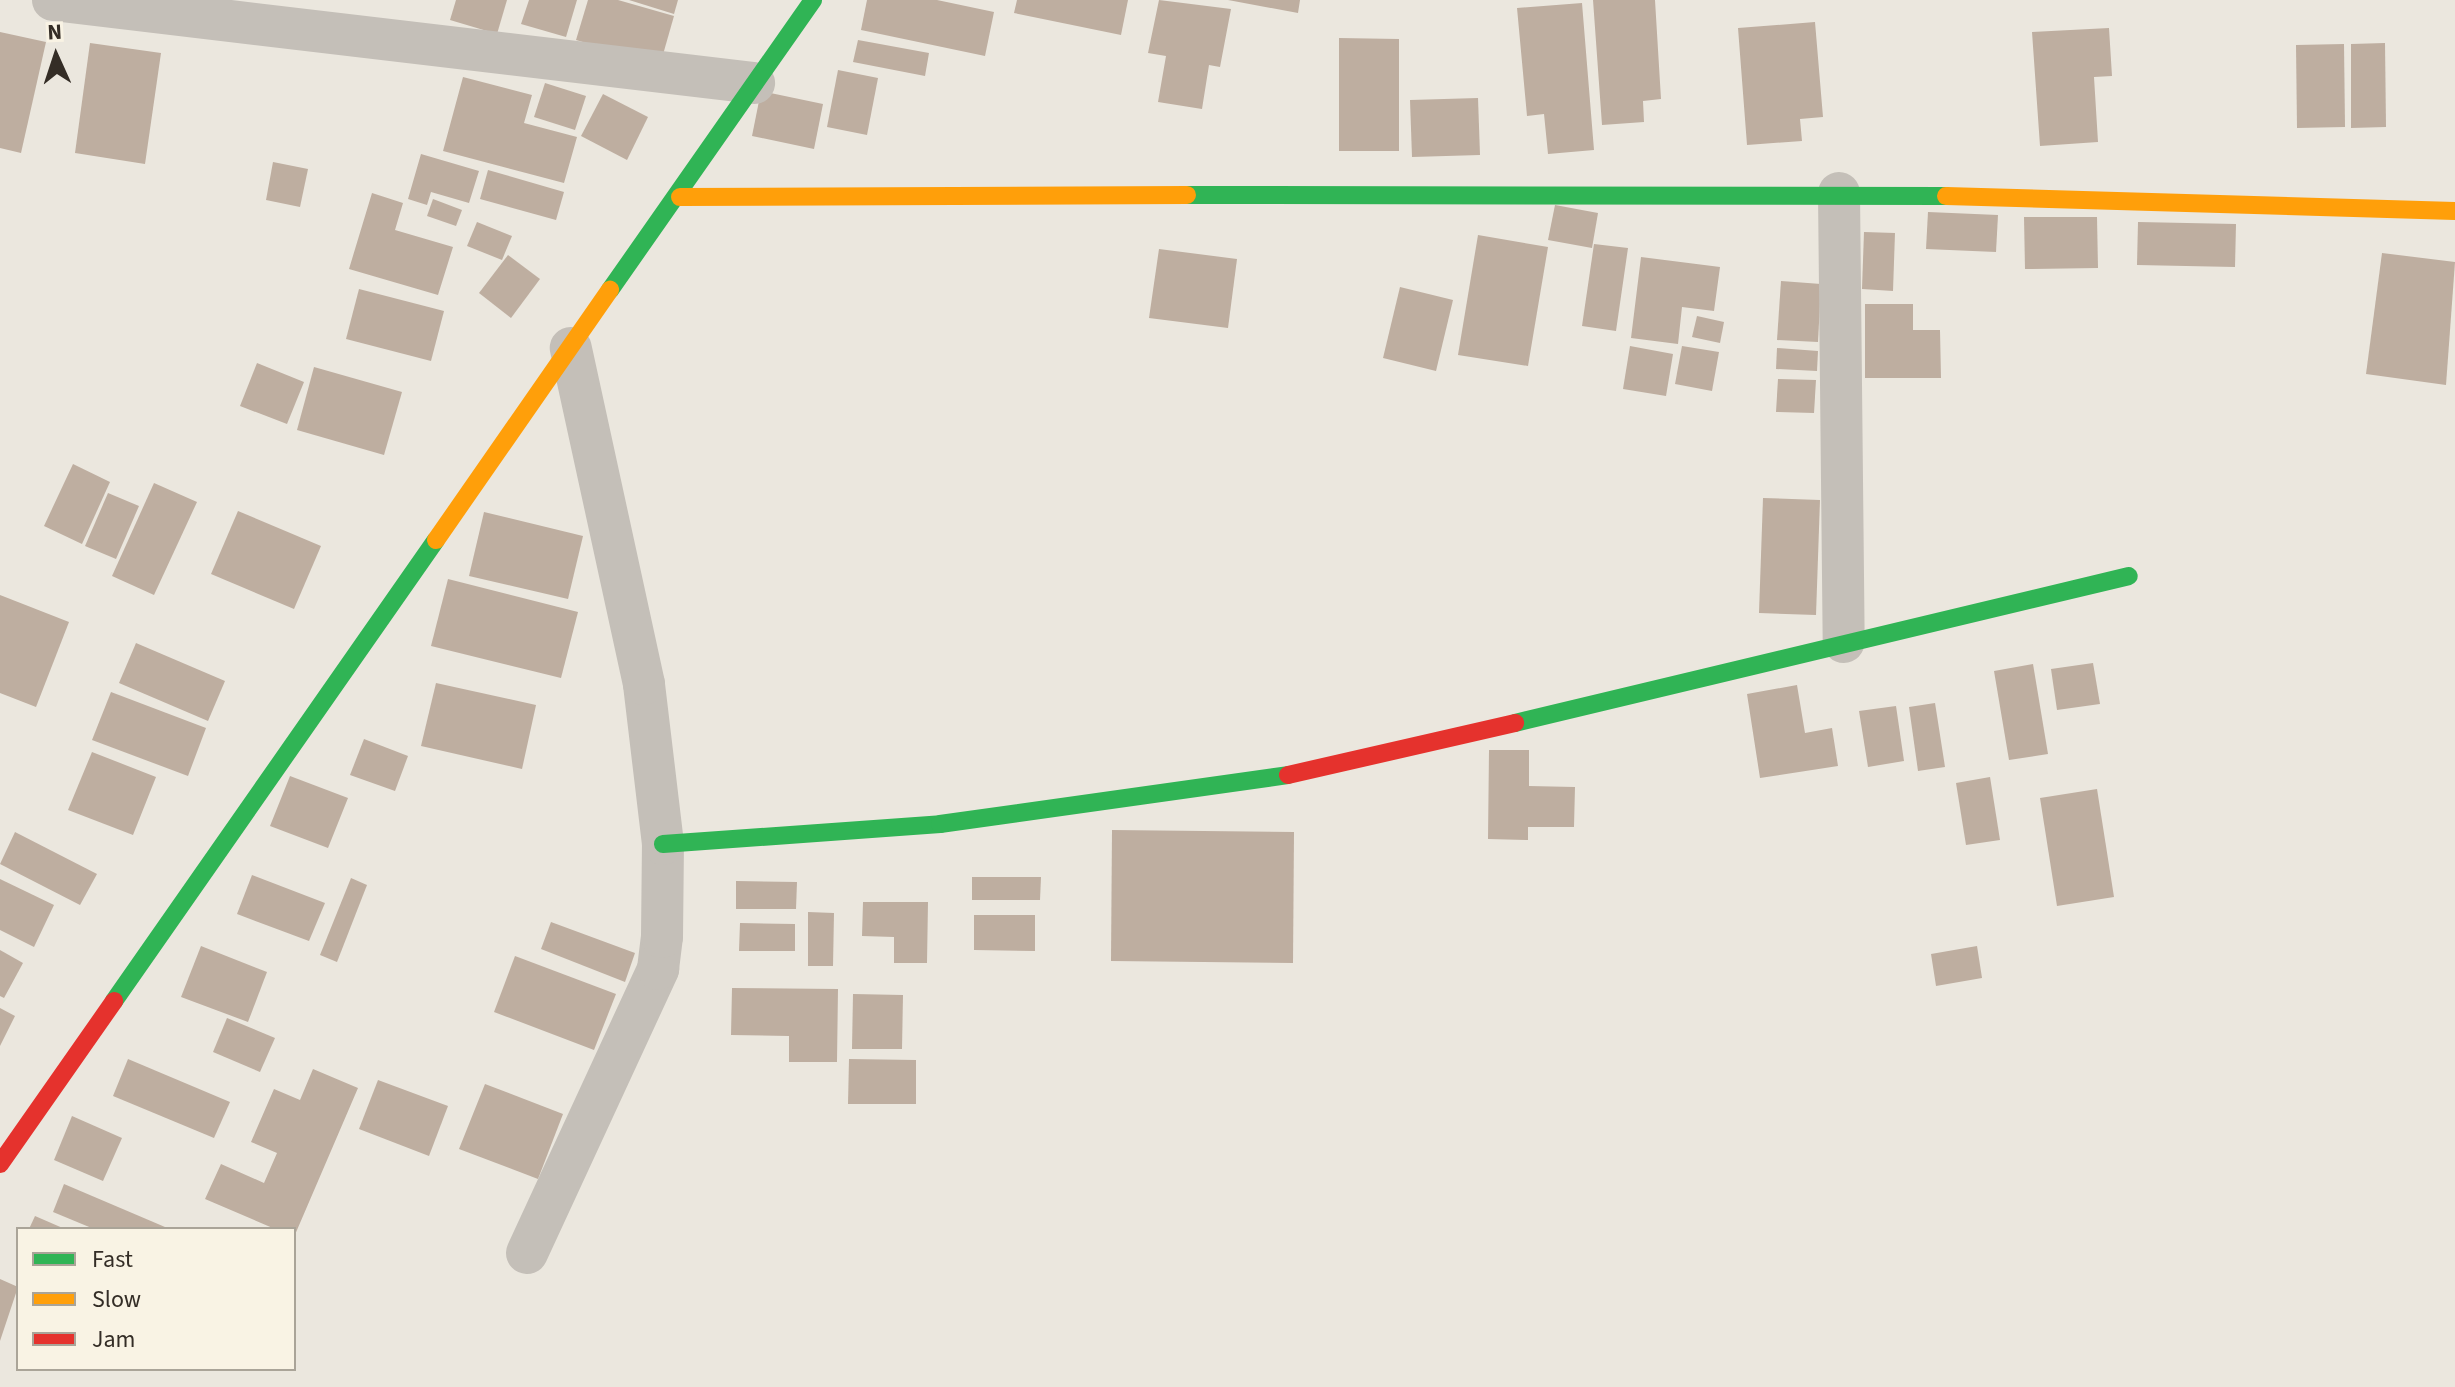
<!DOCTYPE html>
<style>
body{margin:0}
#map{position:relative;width:2455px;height:1387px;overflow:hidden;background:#ebe7de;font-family:"Source Sans 3",sans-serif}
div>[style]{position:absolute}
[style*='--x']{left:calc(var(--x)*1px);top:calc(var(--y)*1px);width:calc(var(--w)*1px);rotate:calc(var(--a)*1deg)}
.building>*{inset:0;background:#beaea0}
.street>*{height:42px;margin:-21px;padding:0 21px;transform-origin:21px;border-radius:21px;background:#c4bfb8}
.fast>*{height:18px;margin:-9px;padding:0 9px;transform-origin:9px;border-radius:9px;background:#30b455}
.slow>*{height:18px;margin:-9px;padding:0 9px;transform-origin:9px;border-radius:9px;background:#ff9f0a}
.jam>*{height:18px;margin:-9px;padding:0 9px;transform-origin:9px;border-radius:9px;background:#e5322d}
span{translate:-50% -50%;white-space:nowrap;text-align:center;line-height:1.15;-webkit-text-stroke:7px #f9f3e4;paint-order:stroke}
.legend{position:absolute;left:16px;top:1227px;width:280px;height:144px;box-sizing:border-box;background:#f9f3e4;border:2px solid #aaa498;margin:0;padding:10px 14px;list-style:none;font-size:24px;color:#342d26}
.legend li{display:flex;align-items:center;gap:16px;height:40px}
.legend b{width:40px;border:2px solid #aaa498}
.north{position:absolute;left:16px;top:16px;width:80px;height:80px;-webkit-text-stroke:6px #f9f3e4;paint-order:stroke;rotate:357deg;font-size:22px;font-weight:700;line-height:32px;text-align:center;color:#342d26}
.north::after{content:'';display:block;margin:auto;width:28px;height:36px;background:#342d26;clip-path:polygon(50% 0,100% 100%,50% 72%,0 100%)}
</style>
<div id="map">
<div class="building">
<div style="clip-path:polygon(456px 0,507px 0,497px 34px,450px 20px)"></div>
<div style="clip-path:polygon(529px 0,577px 0,566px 37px,521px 24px)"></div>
<div style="clip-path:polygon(588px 0,618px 0,674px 16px,660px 65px,576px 40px)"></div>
<div style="clip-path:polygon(629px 0,678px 0,674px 14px)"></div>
<div style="clip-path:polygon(867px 0,937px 0,994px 12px,985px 56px,861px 30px)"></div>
<div style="clip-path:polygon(1017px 0,1128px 0,1121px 35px,1014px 13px)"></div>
<div style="clip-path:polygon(1159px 0,1231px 9px,1220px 67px,1209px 65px,1202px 109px,1158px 102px,1166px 56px,1148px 53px)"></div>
<div style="clip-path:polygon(1228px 0,1300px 0,1298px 13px)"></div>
<div style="clip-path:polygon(1593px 0,1655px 0,1661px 99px,1643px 101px,1644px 122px,1602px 125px)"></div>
<div style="clip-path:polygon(1582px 3px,1594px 150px,1548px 154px,1544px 114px,1527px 116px,1517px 8px)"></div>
<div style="clip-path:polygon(1815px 22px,1823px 117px,1800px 119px,1802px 141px,1747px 145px,1738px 28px)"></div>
<div style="clip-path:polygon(2109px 28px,2112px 76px,2094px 77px,2098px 142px,2040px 146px,2032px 32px)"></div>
<div style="clip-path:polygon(0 32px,46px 42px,21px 153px,0 148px)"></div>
<div style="clip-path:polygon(1339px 38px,1399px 39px,1399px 151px,1339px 151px)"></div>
<div style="clip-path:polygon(858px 40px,929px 53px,925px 76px,853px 62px)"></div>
<div style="clip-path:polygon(90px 43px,161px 53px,145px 164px,75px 153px)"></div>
<div style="clip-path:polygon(2385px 43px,2386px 127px,2351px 128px,2351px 44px)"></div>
<div style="clip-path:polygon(2344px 44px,2345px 127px,2297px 128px,2296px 45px)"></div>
<div style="clip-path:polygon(838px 70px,878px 78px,867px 135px,827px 127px)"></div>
<div style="clip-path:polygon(463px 77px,532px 95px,524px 123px,577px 137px,564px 183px,443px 151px)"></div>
<div style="clip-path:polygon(545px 83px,586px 96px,575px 130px,534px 117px)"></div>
<div style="clip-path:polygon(761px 91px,823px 104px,814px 149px,752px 136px)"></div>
<div style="clip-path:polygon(603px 94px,648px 117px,627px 160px,581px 136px)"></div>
<div style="clip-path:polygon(1478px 98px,1480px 155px,1412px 157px,1410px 100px)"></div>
<div style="clip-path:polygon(421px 154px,479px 171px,469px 203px,431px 192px,427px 205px,408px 199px)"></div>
<div style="clip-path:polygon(273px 162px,308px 169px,300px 207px,266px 200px)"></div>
<div style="clip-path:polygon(488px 170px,564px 192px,556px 220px,480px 199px)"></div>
<div style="clip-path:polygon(372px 193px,403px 203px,395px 230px,453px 247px,438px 295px,349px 269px)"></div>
<div style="clip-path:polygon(433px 199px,462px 210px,456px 226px,427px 216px)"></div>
<div style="clip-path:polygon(1555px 205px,1598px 213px,1592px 248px,1548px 240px)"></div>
<div style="clip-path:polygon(1928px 212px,1998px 215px,1996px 252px,1926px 249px)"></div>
<div style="clip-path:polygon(2024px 217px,2097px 217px,2098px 268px,2025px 269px)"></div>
<div style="clip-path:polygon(477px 222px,512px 236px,502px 260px,467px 246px)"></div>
<div style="clip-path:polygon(2138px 222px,2236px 224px,2235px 267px,2137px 265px)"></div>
<div style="clip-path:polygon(1864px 232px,1895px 233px,1893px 291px,1862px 289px)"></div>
<div style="clip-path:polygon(1478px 235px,1548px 247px,1528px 366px,1458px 355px)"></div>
<div style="clip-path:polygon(1594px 244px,1628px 248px,1616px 331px,1582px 326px)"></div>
<div style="clip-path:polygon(1159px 249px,1237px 259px,1228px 328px,1149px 318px)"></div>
<div style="clip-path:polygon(2382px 253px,2455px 262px,2446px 385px,2366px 374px)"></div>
<div style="clip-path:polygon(508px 255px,540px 279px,511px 318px,479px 293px)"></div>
<div style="clip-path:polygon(1641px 257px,1720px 267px,1714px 311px,1682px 307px,1678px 344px,1631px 338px)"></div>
<div style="clip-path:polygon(1781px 281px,1821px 284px,1818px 342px,1777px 340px)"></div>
<div style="clip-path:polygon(1400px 287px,1453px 300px,1436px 371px,1383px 358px)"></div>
<div style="clip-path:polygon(359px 289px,444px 311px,431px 361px,346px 339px)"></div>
<div style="clip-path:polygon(1865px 304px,1913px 304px,1913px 330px,1940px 330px,1941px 378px,1865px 378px)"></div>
<div style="clip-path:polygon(1697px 316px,1724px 322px,1720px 343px,1692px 337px)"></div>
<div style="clip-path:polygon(1630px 346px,1673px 354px,1666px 396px,1623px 389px)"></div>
<div style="clip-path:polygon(1682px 346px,1719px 352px,1712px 391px,1675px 384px)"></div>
<div style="clip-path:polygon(1777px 348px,1818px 351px,1817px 371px,1776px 369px)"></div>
<div style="clip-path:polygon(257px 363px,304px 382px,287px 424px,240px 406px)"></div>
<div style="clip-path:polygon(314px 367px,402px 392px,384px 455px,297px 430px)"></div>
<div style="clip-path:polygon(1778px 379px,1816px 380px,1814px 413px,1776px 412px)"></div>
<div style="clip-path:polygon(73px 464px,110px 482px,82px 544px,44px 526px)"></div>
<div style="clip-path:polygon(154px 483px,197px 502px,154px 595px,112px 576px)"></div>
<div style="clip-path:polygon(108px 493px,139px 506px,116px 559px,85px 546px)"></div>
<div style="clip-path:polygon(1763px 498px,1820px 500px,1816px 615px,1759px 613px)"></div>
<div style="clip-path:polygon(238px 511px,321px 546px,294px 609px,211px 574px)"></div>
<div style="clip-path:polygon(484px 512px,583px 536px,568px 599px,469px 576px)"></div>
<div style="clip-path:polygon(448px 579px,578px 612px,561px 678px,431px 646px)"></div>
<div style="clip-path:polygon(0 595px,69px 622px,36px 707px,0 693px)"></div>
<div style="clip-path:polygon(136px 643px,225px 681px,208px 721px,119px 683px)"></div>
<div style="clip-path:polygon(2093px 663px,2100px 704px,2057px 710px,2051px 669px)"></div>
<div style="clip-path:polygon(2033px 664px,2048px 754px,2009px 760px,1994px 671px)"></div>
<div style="clip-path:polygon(436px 683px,536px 705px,522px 769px,421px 746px)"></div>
<div style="clip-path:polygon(1797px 685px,1805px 733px,1832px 728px,1838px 766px,1760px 778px,1747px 694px)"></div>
<div style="clip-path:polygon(111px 692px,206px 728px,188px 776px,92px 740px)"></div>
<div style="clip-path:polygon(1935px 703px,1945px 767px,1918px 771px,1909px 707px)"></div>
<div style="clip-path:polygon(1896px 706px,1904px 761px,1868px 767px,1859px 711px)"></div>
<div style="clip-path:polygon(364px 739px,408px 756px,395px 791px,350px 775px)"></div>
<div style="clip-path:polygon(1489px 750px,1529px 750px,1529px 786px,1575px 787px,1574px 827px,1528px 827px,1528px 840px,1488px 839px)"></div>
<div style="clip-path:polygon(92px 752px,156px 777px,133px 835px,68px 810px)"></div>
<div style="clip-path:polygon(290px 776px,348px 798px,328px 848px,270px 826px)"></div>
<div style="clip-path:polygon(1990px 777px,2000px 840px,1966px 845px,1956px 783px)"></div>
<div style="clip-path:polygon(2097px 789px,2114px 897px,2057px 906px,2040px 798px)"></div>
<div style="clip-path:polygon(1112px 830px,1294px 832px,1293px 963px,1111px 961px)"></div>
<div style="clip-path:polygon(15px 832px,97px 874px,80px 905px,0 864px)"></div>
<div style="clip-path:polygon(252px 875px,325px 903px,309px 941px,237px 914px)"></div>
<div style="clip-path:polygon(972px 877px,1041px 877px,1040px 900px,972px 900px)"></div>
<div style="clip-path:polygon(351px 878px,367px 885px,337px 962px,320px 955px)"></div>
<div style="clip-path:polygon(0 879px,54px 905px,34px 947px,0 930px)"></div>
<div style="clip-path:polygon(736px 881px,797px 882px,796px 909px,736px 909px)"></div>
<div style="clip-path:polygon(863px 902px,928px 902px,927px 963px,894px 963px,894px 937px,862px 936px)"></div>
<div style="clip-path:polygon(808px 912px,834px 913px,833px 966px,808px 966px)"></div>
<div style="clip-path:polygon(974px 915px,1035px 915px,1035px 951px,974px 950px)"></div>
<div style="clip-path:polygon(551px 922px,635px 953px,625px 982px,541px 949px)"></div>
<div style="clip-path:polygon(740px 923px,795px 924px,795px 951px,739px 951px)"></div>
<div style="clip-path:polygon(201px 946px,267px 972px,248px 1022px,181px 997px)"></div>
<div style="clip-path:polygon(1977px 946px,1982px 978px,1936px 986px,1931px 954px)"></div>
<div style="clip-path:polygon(0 950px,23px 963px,4px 998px,0 996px)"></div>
<div style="clip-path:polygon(515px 956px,616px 994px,594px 1050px,494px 1012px)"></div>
<div style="clip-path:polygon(732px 988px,838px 989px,837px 1062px,789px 1062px,789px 1036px,731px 1035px)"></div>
<div style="clip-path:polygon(853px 994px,903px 995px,902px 1049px,852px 1049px)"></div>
<div style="clip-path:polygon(0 1008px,15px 1016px,0 1046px)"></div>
<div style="clip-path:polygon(227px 1018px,275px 1038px,260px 1072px,213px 1052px)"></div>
<div style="clip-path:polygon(128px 1059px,230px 1102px,214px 1138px,113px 1096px)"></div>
<div style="clip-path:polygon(849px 1059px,916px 1060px,916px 1104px,848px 1104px)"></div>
<div style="clip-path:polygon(313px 1069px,358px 1088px,294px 1237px,294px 1229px,275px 1229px,205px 1199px,221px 1164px,264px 1183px,277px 1153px,251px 1142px,274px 1089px,300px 1100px)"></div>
<div style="clip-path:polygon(378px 1080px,448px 1106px,429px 1156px,359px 1129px)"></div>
<div style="clip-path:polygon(485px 1084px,563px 1114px,538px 1179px,459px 1149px)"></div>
<div style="clip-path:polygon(72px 1116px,122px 1138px,103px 1181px,54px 1160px)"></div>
<div style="clip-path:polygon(64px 1184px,165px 1227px,164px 1229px,94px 1229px,53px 1212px)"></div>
<div style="clip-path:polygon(35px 1216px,65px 1229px,29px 1229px)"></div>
<div style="clip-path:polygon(0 1279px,18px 1287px,0 1341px)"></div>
</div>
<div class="street">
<div style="--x:53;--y:0;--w:706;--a:6.75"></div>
<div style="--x:1839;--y:193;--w:449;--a:89.4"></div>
<div style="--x:527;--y:1253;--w:313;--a:-65.2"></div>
<div style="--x:658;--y:969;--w:32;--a:-83"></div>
<div style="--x:662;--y:937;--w:93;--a:-89.4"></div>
<div style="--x:663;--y:844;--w:161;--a:-96.8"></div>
<div style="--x:644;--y:684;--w:344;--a:-102.3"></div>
</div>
<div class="fast">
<div style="--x:1187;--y:195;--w:759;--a:0.08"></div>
<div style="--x:610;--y:290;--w:354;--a:-55"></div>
<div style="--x:1515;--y:723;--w:631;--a:-13.46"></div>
<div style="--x:663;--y:844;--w:278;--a:-4.1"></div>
<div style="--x:940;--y:824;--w:351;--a:-8"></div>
<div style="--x:114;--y:1001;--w:562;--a:-55.07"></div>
</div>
<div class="slow">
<div style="--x:1946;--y:196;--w:509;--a:1.69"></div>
<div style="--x:680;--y:197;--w:507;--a:-0.23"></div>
<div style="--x:436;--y:540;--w:305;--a:-55.2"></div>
</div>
<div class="jam">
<div style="--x:1288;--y:775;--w:233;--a:-12.9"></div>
<div style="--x:0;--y:1164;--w:199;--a:-55"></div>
</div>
<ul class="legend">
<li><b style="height:10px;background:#30b455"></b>Fast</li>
<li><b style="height:10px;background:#ff9f0a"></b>Slow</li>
<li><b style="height:10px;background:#e5322d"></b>Jam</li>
</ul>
<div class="north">N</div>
</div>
